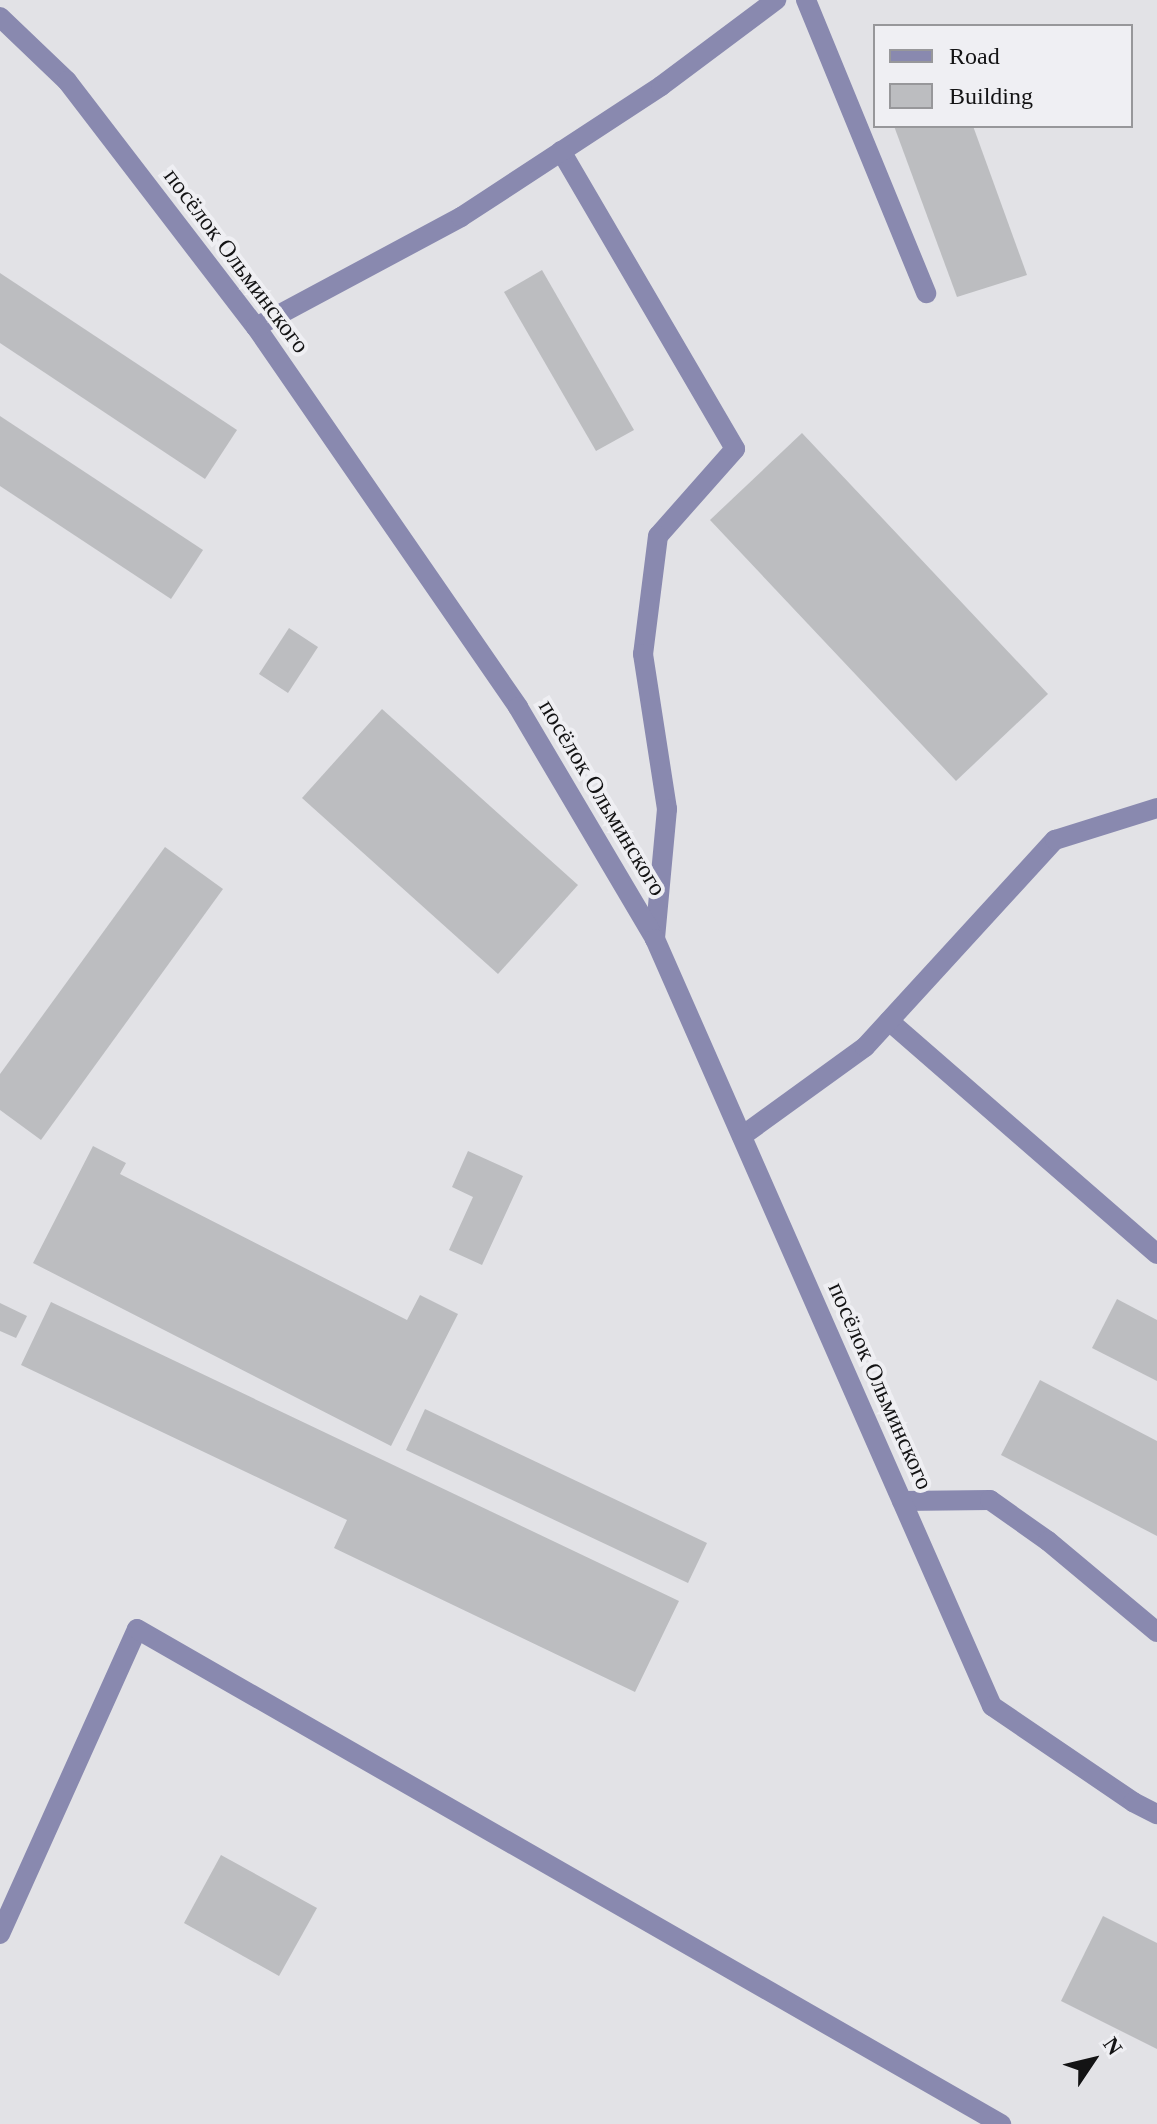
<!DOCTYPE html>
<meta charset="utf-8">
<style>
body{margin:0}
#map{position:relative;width:1157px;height:2124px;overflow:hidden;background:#e2e2e6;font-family:Georgia,serif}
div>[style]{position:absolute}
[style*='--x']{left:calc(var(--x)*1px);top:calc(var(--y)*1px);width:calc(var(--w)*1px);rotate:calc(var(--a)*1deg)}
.building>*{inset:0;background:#bcbdc0}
.lane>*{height:20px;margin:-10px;padding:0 10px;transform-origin:10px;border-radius:10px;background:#8989af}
.street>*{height:20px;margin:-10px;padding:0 10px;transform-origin:10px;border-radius:10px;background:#8989af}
span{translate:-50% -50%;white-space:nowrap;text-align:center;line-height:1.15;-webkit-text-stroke:8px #efeff3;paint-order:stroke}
.street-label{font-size:24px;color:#131314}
.legend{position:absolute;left:873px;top:24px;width:260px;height:104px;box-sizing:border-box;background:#efeff3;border:2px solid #97979a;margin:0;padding:10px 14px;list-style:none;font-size:24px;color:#131314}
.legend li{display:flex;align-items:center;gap:16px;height:40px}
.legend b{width:40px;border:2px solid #97979a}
.north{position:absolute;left:1053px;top:2020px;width:80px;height:80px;-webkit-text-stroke:6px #efeff3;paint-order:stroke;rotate:55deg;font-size:22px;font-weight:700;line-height:32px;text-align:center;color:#131314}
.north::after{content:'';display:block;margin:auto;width:28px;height:36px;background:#131314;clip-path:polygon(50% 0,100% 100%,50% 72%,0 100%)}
</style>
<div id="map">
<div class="building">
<div style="clip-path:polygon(894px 126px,973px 126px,1027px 275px,957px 297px)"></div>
<div style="clip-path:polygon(542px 270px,634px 430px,596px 451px,504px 292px)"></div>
<div style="clip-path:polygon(0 273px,237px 430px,205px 479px,0 343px)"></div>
<div style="clip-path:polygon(0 416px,203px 550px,171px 599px,0 486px)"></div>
<div style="clip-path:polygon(802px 433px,1048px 694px,956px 781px,710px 520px)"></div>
<div style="clip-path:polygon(289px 628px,318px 647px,288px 693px,259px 674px)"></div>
<div style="clip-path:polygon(382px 709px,578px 885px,498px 974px,302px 798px)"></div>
<div style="clip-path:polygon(165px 847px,223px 889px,41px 1140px,0 1110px,0 1074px)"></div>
<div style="clip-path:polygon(93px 1146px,126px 1163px,120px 1174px,407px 1320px,420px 1295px,458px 1314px,391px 1446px,33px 1263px)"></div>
<div style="clip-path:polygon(468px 1151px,523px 1176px,482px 1265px,449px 1250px,473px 1197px,452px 1187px)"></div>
<div style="clip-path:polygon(1117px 1299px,1157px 1320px,1157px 1381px,1092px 1348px)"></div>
<div style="clip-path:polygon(51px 1302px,679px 1601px,635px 1692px,334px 1548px,347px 1520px,21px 1365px)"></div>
<div style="clip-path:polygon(0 1303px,27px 1316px,16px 1338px,0 1331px)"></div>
<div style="clip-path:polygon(1040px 1380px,1157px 1441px,1157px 1536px,1001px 1455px)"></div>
<div style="clip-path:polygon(425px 1409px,707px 1543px,688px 1583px,406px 1450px)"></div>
<div style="clip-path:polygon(221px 1855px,317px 1908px,279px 1976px,184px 1923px)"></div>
<div style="clip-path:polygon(1103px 1916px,1157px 1943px,1157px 2049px,1061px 2001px)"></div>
</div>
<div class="lane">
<div style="--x:806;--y:0;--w:317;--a:67.7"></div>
<div style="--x:561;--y:151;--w:345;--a:59.7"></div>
<div style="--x:735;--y:449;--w:116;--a:131.5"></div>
<div style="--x:658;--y:536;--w:119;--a:97.2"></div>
<div style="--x:643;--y:654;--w:157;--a:81.2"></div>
<div style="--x:667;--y:809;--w:131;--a:95.3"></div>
<div style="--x:889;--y:1021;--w:355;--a:41"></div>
<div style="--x:742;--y:1136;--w:152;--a:-35.9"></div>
<div style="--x:865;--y:1047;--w:281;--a:-47.5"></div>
<div style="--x:1055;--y:840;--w:107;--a:-17.4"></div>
<div style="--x:902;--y:1501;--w:88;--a:-0.7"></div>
<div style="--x:990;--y:1500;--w:71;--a:35.3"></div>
<div style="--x:1048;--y:1541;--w:142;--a:39.9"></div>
<div style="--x:0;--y:1934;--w:334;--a:-65.8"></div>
<div style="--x:137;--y:1629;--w:996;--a:29.81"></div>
</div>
<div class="street">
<div style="--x:0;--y:17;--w:93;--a:43.7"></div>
<div style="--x:67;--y:81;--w:310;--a:52.5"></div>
<div style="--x:256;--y:327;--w:462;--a:55.4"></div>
<div style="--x:518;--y:707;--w:269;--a:59.4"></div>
<div style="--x:655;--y:939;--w:838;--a:66.28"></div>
<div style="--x:992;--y:1706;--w:171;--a:34.2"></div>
<div style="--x:1133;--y:1802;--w:27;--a:27"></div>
<div style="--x:256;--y:327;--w:233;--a:-28.2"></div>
<div style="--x:461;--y:217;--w:239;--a:-33.2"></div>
<div style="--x:661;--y:86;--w:144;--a:-36.8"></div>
</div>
<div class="street-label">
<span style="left:236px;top:261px;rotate:53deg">посёлок Ольминского</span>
<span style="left:602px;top:798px;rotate:59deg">посёлок Ольминского</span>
<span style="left:880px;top:1386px;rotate:66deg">посёлок Ольминского</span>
</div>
<ul class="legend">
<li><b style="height:10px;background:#8989af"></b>Road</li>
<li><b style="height:22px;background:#bcbdc0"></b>Building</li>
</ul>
<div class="north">N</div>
</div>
